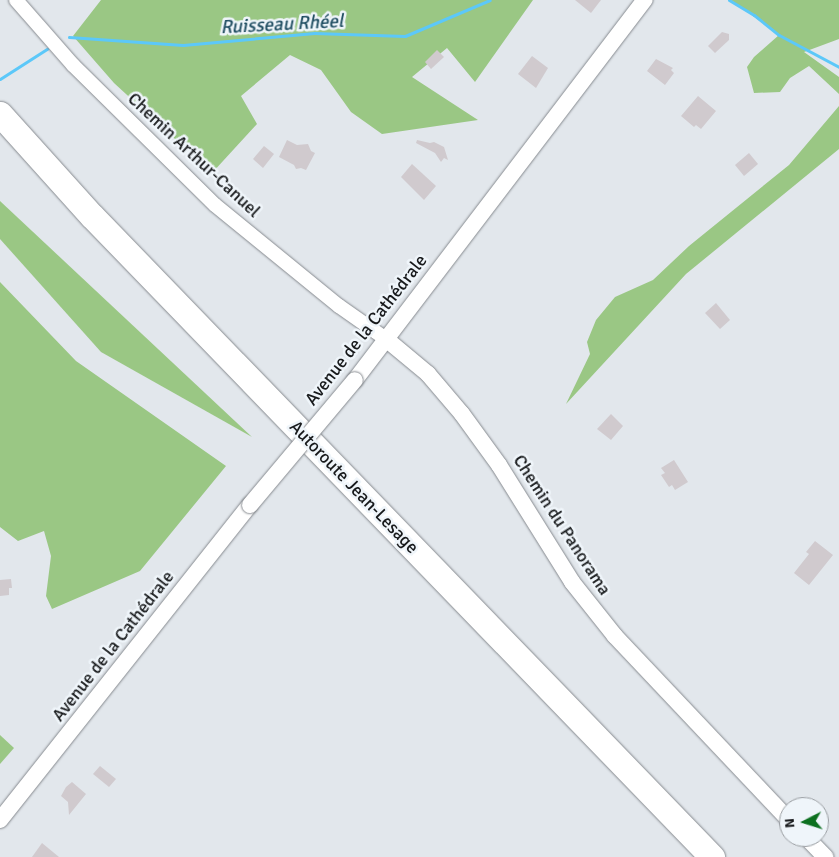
<!DOCTYPE html>
<meta charset="utf-8">
<style>
body{margin:0}
#map{position:relative;width:839px;height:857px;overflow:hidden;background:#e2e7ec;font-family:Signika,sans-serif}
div>[style]{position:absolute}
[style*='--x']{left:calc(var(--x)*1px);top:calc(var(--y)*1px);width:calc(var(--w)*1px);rotate:calc(var(--a)*1deg)}
.green>*{inset:0;background:#9ac784}
.stream>*{height:3px;margin:-1.5px;padding:0 1.5px;transform-origin:1.5px;border-radius:1.5px;background:#5cc8f9}
.building>*{inset:0;background:#d0cace}
.roads{filter:drop-shadow(0 0 1px #868a8f) drop-shadow(0 0 1px #868a8f)}
.minor>*{height:14px;margin:-7px;padding:0 7px;transform-origin:7px;border-radius:7px;background:#fff}
.tertiary>*{height:16px;margin:-8px;padding:0 8px;transform-origin:8px;border-radius:8px;background:#fff}
.motorway>*{height:25px;margin:-12.5px;padding:0 12.5px;transform-origin:12.5px;border-radius:12.5px;background:#fff}
.bridges{filter:drop-shadow(0 0 1px #868a8f) drop-shadow(0 0 1px #868a8f)}
.tertiary-bridge>*{height:16px;margin:-8px;padding:0 8px;transform-origin:8px;border-radius:8px;background:#fff}
span{translate:-50% -50%;white-space:nowrap;text-align:center;line-height:1.15;-webkit-text-stroke:5px #eff5fa;paint-order:stroke}
.street-label{font-size:18px;color:#17191b}
.water-label{font-size:19px;color:#1f4d61;font-style:italic}
.north{position:absolute;left:779px;top:797px;width:50px;height:50px;box-sizing:border-box;background:#eff5fa;border:1px solid #999da1;border-radius:50%;rotate:265deg;font-size:14px;font-weight:700;line-height:20px;text-align:center;color:#17191b}
.north::after{content:'';display:block;margin:auto;width:18px;height:22px;background:#0c701f;clip-path:polygon(50% 0,100% 100%,50% 72%,0 100%)}
</style>
<div id="map">
<div class="green">
<div style="clip-path:polygon(101px 0,533px 0,475px 82px,447px 48px,412px 77px,478px 120px,382px 134px,351px 112px,321px 70px,290px 55px,241px 96px,257px 124px,212px 173px,114px 83px,73px 36px)"></div>
<div style="clip-path:polygon(731px 0,839px 0,839px 39px,804px 52px,839px 77px,839px 94px,809px 66px,790px 78px,780px 92px,754px 93px,747px 67px,754px 57px,779px 35px)"></div>
<div style="clip-path:polygon(839px 106px,839px 149px,686px 274px,566px 404px,590px 354px,587px 342px,596px 320px,615px 297px,653px 280px,689px 246px,789px 165px)"></div>
<div style="clip-path:polygon(0 201px,252px 437px,101px 352px,0 239px)"></div>
<div style="clip-path:polygon(0 282px,76px 361px,226px 466px,140px 571px,52px 609px,46px 596px,51px 556px,44px 531px,18px 541px,0 527px)"></div>
<div style="clip-path:polygon(0 735px,14px 748px,0 764px)"></div>
</div>
<div class="stream">
<div style="--x:729;--y:0;--w:29;--a:31"></div>
<div style="--x:754;--y:15;--w:32;--a:39"></div>
<div style="--x:779;--y:35;--w:68;--a:28.1"></div>
<div style="--x:69;--y:37;--w:114;--a:4"></div>
<div style="--x:183;--y:45;--w:132;--a:-5.2"></div>
<div style="--x:314;--y:33;--w:91;--a:1.9"></div>
<div style="--x:405;--y:36;--w:92;--a:-23"></div>
<div style="--x:0;--y:79;--w:56;--a:-32.6"></div>
</div>
<div class="building">
<div style="clip-path:polygon(575px 0,601px 0,591px 13px)"></div>
<div style="clip-path:polygon(722px 32px,729px 34px,729px 40px,715px 53px,708px 46px)"></div>
<div style="clip-path:polygon(437px 50px,444px 57px,431px 69px,425px 62px)"></div>
<div style="clip-path:polygon(532px 56px,548px 68px,536px 88px,518px 74px)"></div>
<div style="clip-path:polygon(656px 59px,673px 68px,671px 70px,674px 73px,665px 85px,647px 71px)"></div>
<div style="clip-path:polygon(698px 96px,716px 111px,701px 129px,696px 125px,694px 127px,681px 116px)"></div>
<div style="clip-path:polygon(287px 140px,297px 145px,308px 144px,311px 151px,315px 153px,306px 170px,301px 168px,296px 169px,294px 165px,279px 157px)"></div>
<div style="clip-path:polygon(417px 140px,430px 143px,434px 142px,444px 147px,448px 160px,444px 158px,441px 162px,435px 153px,416px 143px)"></div>
<div style="clip-path:polygon(264px 146px,274px 154px,263px 168px,253px 159px)"></div>
<div style="clip-path:polygon(749px 153px,758px 164px,744px 176px,735px 165px)"></div>
<div style="clip-path:polygon(412px 164px,436px 186px,424px 200px,401px 177px)"></div>
<div style="clip-path:polygon(716px 303px,730px 320px,720px 329px,705px 313px)"></div>
<div style="clip-path:polygon(611px 414px,623px 426px,611px 440px,597px 429px)"></div>
<div style="clip-path:polygon(674px 460px,688px 482px,675px 490px,672px 485px,669px 487px,661px 475px,665px 473px,661px 468px)"></div>
<div style="clip-path:polygon(815px 541px,833px 555px,809px 585px,794px 573px,809px 554px,806px 552px)"></div>
<div style="clip-path:polygon(11px 579px,12px 588px,9px 588px,9px 595px,0 596px,0 580px)"></div>
<div style="clip-path:polygon(100px 766px,116px 779px,109px 787px,93px 774px)"></div>
<div style="clip-path:polygon(72px 782px,86px 794px,69px 815px,68px 802px,61px 796px,66px 787px)"></div>
<div style="clip-path:polygon(42px 843px,59px 857px,32px 857px)"></div>
</div>
<div class="roads">
<div class="minor">
<div style="--x:16;--y:0;--w:86;--a:48.8"></div>
<div style="--x:73;--y:65;--w:199;--a:44.6"></div>
<div style="--x:215;--y:205;--w:160;--a:39.2"></div>
<div style="--x:339;--y:306;--w:57;--a:35.1"></div>
</div>
<div class="tertiary">
<div style="--x:386;--y:339;--w:55;--a:39.8"></div>
<div style="--x:428;--y:374;--w:52;--a:49.6"></div>
<div style="--x:462;--y:414;--w:63;--a:54"></div>
<div style="--x:499;--y:465;--w:138;--a:58"></div>
<div style="--x:572;--y:582;--w:69;--a:51.5"></div>
<div style="--x:615;--y:636;--w:253;--a:46.6"></div>
<div style="--x:355;--y:380;--w:478;--a:-52.7"></div>
<div style="--x:0;--y:820;--w:402;--a:-51.6"></div>
<div style="--x:806;--y:837;--w:28;--a:46"></div>
</div>
<div class="motorway">
<div style="--x:0;--y:114;--w:137;--a:48"></div>
<div style="--x:92;--y:216;--w:892;--a:45.95"></div>
</div>
</div>
<div class="bridges">
<div class="tertiary-bridge">
<div style="--x:250;--y:505;--w:163;--a:-50"></div>
</div>
</div>
<div class="street-label">
<span style="left:194px;top:155px;rotate:43deg">Chemin Arthur-Canuel</span>
<span style="left:366px;top:330px;rotate:-52deg">Avenue de la Cathédrale</span>
<span style="left:354px;top:487px;rotate:46deg">Autoroute Jean-Lesage</span>
<span style="left:562px;top:525px;rotate:57deg">Chemin du Panorama</span>
<span style="left:113px;top:646px;rotate:-52deg">Avenue de la Cathédrale</span>
</div>
<div class="water-label">
<span style="left:282px;top:25px;rotate:-3deg">Ruisseau Rhéel</span>
</div>
<div class="north">N</div>
</div>
